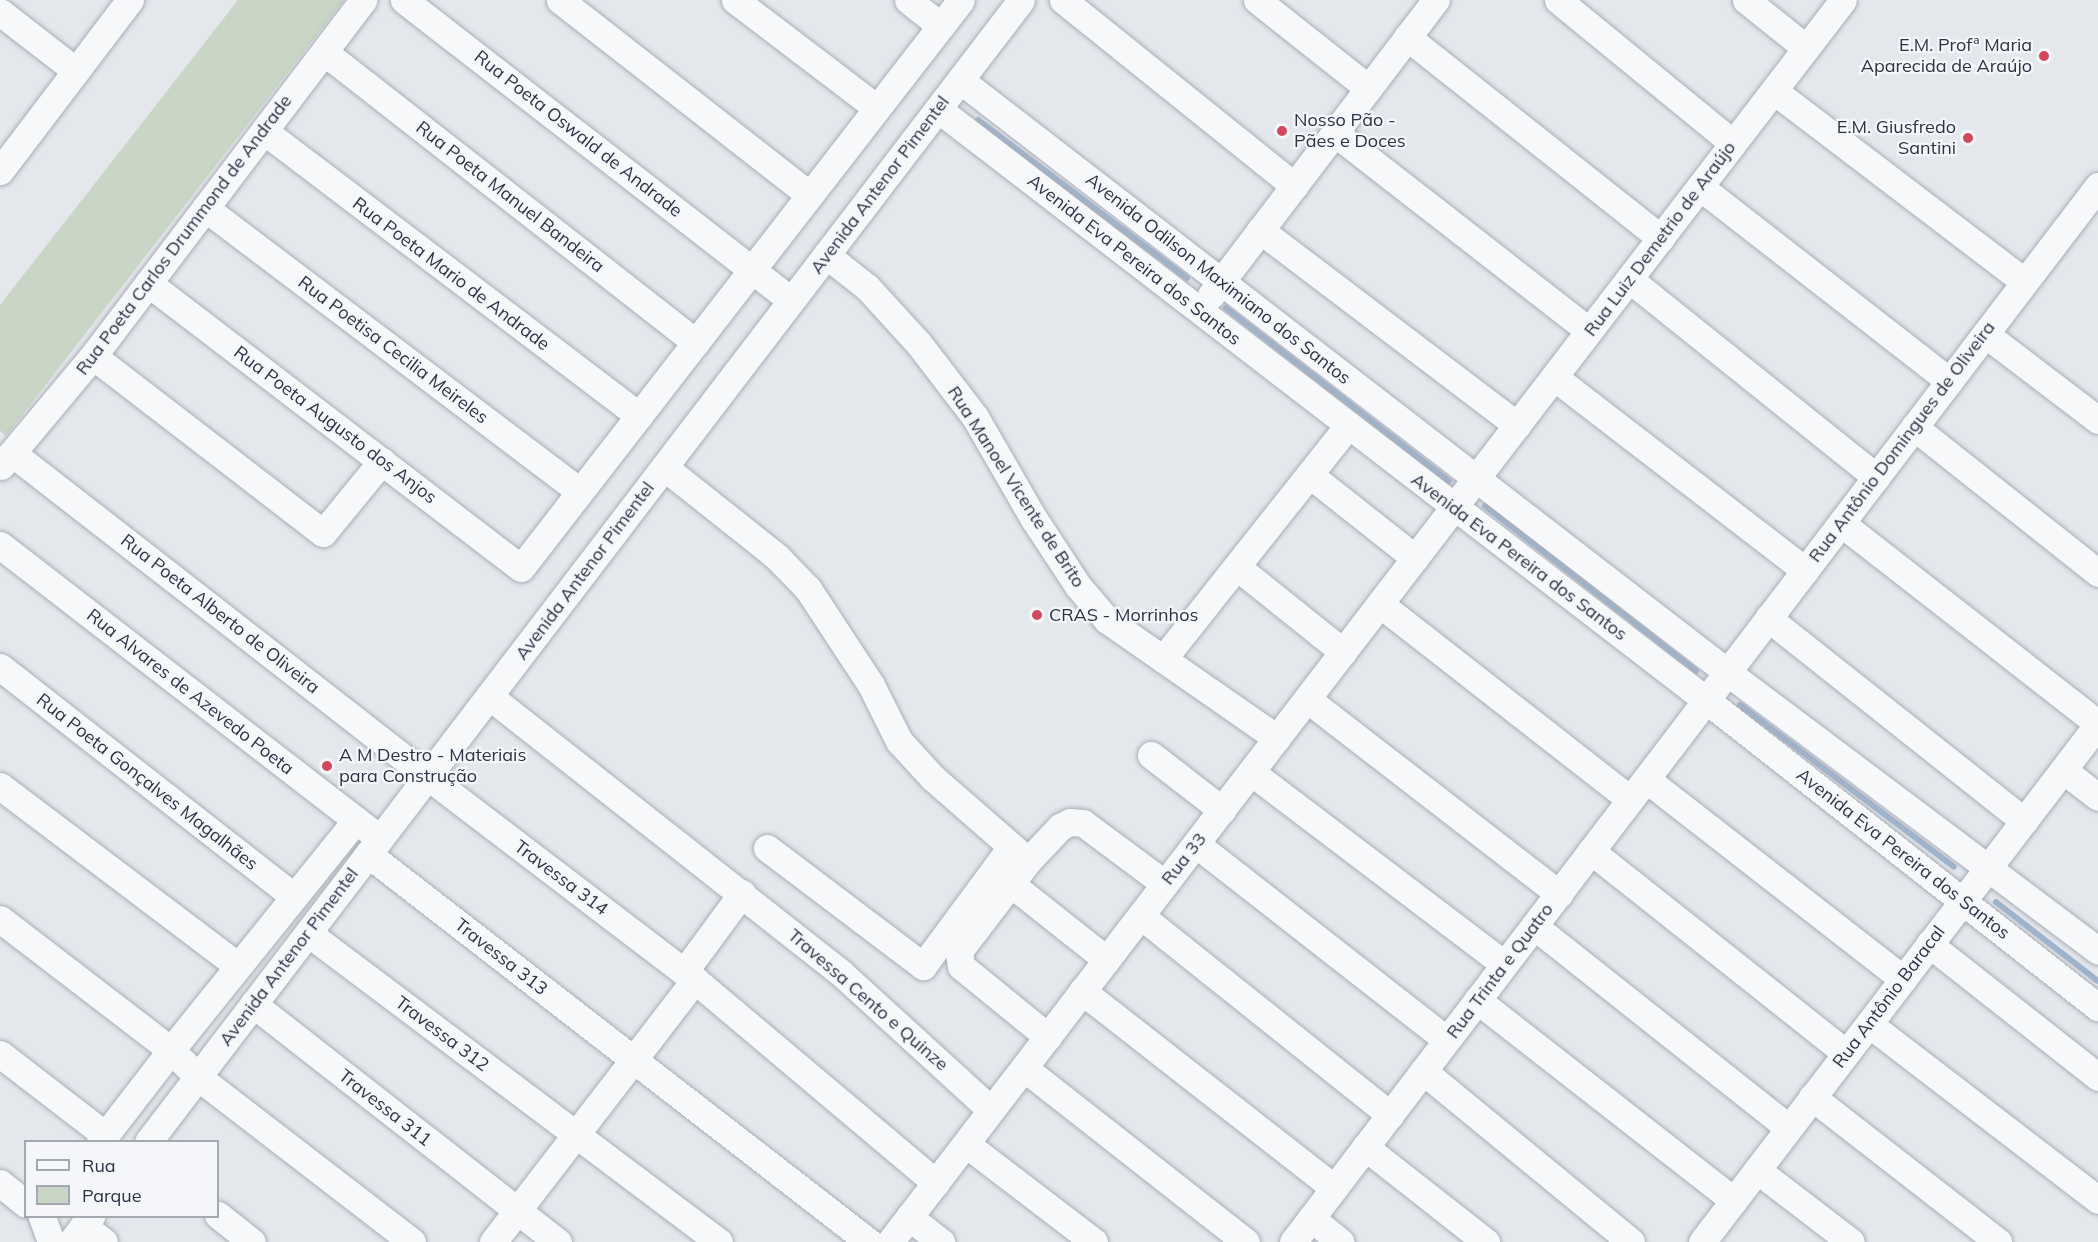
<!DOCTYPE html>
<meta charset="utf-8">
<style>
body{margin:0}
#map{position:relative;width:2098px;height:1242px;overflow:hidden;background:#e4e7ec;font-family:Mulish,sans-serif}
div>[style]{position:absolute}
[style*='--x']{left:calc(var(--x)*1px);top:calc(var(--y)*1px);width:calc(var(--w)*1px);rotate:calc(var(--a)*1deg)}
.green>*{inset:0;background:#c9d6c5}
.stream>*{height:6px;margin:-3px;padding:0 3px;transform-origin:3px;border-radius:3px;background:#9fb4cc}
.roads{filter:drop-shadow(0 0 2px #a9aeb7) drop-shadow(0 0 2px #a9aeb7)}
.minor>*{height:27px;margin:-13.5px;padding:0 13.5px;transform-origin:13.5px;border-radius:13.5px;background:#f7f8fa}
.dots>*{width:16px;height:16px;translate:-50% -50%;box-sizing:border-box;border:3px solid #f4f6f9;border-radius:50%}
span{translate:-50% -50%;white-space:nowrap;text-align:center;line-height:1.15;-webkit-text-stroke:4.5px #f4f6f9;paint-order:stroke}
.poi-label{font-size:18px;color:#2b3445}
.right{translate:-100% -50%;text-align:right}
.left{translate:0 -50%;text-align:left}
.street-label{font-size:18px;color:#2b3445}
.legend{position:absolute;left:24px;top:1140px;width:195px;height:78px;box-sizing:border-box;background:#f4f6f9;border:2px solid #a4a8b1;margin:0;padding:8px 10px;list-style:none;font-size:18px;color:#2b3445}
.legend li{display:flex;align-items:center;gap:12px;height:30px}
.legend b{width:30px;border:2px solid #a4a8b1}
</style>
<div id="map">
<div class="green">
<div style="clip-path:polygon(238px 0,344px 0,6px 436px,0 431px,0 305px)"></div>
</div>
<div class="stream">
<div style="--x:978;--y:120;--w:262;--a:37.1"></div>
<div style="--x:1226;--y:308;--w:282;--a:37.8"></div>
<div style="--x:1485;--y:506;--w:268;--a:38"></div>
<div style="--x:1740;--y:705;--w:268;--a:37.1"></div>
<div style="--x:1996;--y:902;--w:129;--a:37.8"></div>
</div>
<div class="roads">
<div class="minor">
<div style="--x:404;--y:0;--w:490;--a:37.8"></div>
<div style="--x:560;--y:0;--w:317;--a:38"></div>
<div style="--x:735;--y:0;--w:178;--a:37.3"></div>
<div style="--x:908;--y:0;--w:42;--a:38.2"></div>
<div style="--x:1063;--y:0;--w:297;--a:38.8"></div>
<div style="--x:1257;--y:0;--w:142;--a:38.4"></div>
<div style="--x:1558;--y:0;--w:226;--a:39.3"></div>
<div style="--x:1746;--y:0;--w:77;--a:38.7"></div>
<div style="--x:0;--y:12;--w:96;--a:37.8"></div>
<div style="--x:1407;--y:37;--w:324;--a:38.4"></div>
<div style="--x:324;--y:52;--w:472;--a:38"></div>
<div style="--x:960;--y:80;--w:969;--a:37.66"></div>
<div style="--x:1727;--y:672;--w:464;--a:36.9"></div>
<div style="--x:1774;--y:91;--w:313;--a:37.3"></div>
<div style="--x:938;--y:109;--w:969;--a:37.58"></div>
<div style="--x:1706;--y:700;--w:498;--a:38.1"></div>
<div style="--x:264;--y:131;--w:471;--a:37.2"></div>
<div style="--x:1335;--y:133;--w:322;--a:37.9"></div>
<div style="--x:0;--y:171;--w:215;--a:-52.8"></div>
<div style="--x:1700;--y:187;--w:316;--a:37.9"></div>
<div style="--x:205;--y:208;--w:470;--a:37.1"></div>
<div style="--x:1260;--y:230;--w:323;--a:37.2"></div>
<div style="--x:826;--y:255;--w:52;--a:38"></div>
<div style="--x:867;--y:287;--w:77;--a:47.6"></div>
<div style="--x:919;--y:344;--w:92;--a:52.5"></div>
<div style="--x:975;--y:417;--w:118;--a:60"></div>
<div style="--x:1034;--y:519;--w:80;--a:56.7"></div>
<div style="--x:1078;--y:586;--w:45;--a:49.5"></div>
<div style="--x:1107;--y:620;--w:207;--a:34.8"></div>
<div style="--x:1629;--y:279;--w:317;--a:38.7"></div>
<div style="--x:148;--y:283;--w:469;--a:37.4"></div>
<div style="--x:521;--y:568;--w:718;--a:-52.24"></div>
<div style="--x:1211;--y:295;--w:371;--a:-52.7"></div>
<div style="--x:1985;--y:334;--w:142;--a:37.3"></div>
<div style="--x:93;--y:356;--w:290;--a:37.6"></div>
<div style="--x:323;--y:533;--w:93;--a:-50.7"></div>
<div style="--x:1554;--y:377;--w:317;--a:37.6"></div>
<div style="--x:1914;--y:427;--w:235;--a:38.4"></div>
<div style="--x:12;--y:453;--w:526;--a:37.89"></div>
<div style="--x:427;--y:776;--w:337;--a:37.3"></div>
<div style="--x:695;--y:980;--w:315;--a:40.1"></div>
<div style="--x:1;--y:466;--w:143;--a:-50.1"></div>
<div style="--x:93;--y:356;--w:447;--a:-52.8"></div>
<div style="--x:664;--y:467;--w:144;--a:38.5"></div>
<div style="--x:777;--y:557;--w:45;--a:45.9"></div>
<div style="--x:808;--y:589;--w:115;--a:56.7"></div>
<div style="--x:871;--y:685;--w:63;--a:63.4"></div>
<div style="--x:899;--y:741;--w:50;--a:47.4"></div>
<div style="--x:933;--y:778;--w:126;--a:41.1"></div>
<div style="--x:1310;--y:475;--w:134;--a:38.3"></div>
<div style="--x:1841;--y:523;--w:326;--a:38"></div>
<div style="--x:0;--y:545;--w:480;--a:37.7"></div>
<div style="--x:1237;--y:567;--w:136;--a:38.7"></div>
<div style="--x:1380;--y:604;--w:317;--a:38"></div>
<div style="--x:1768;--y:618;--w:327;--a:38.4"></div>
<div style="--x:1163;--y:659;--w:298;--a:-51.6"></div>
<div style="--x:0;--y:667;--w:373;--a:38"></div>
<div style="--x:489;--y:696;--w:448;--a:38.2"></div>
<div style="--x:841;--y:973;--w:203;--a:42.4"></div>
<div style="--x:1307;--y:699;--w:319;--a:37.7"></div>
<div style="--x:1151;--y:755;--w:90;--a:37.8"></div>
<div style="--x:2063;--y:770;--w:44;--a:37.6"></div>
<div style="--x:1251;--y:772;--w:318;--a:37.2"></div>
<div style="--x:1646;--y:779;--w:326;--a:37.9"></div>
<div style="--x:0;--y:786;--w:298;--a:37.1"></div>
<div style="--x:1196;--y:844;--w:318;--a:38"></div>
<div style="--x:767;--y:848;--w:196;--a:37.1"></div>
<div style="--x:923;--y:966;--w:148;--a:-53.5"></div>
<div style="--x:1591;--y:851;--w:325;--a:38.4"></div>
<div style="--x:368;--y:854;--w:634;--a:37.76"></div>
<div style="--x:1011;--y:884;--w:122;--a:38.4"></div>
<div style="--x:1141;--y:916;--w:319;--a:38.6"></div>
<div style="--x:0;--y:919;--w:215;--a:37.5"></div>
<div style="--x:171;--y:1050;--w:38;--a:45"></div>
<div style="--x:198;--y:1077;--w:270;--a:37.6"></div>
<div style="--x:1534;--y:926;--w:325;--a:38.4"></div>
<div style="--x:308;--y:933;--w:514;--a:36.94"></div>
<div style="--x:1929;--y:944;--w:215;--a:38.2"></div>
<div style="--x:684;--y:972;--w:98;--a:-53.7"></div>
<div style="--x:1082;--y:991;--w:320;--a:38"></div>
<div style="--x:1477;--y:1000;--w:326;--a:38"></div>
<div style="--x:253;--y:1004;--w:387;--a:38"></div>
<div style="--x:1869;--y:1024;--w:289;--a:37.5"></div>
<div style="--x:1048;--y:1037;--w:112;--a:-140.8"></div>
<div style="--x:961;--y:966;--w:15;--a:-98"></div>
<div style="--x:959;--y:951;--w:113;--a:-52.5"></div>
<div style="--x:1028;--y:861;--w:47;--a:-46.7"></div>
<div style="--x:1060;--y:827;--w:11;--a:-27"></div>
<div style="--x:1070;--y:822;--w:13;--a:4"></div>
<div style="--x:1083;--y:823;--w:102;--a:36.6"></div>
<div style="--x:0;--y:1054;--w:133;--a:37.6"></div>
<div style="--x:1024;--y:1068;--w:282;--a:38.1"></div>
<div style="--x:1423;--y:1071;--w:269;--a:39.4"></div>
<div style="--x:1812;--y:1097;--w:236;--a:37.9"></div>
<div style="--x:100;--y:1142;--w:116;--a:-52.3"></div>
<div style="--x:171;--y:1050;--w:295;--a:-51.2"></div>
<div style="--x:148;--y:1142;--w:1437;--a:-52.6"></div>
<div style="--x:966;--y:1144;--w:161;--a:37.4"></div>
<div style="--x:1365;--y:1147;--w:154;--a:38.1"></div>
<div style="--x:1757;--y:1170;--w:118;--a:37.5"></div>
<div style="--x:0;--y:1183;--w:33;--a:39"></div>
<div style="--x:218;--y:1215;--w:43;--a:38.5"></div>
<div style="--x:42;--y:1217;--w:27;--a:70"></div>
<div style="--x:909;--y:1217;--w:41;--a:38"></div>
<div style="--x:1311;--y:1218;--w:38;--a:39"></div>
<div style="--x:83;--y:1226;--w:26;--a:37"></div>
<div style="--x:71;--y:1242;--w:33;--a:-52"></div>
<div style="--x:493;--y:1242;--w:331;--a:-52.4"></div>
<div style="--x:890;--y:1242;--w:1565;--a:-52.5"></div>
<div style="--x:1293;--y:1242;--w:1328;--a:-52.68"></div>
<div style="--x:1702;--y:1242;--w:652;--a:-52.6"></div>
</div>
</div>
<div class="dots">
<div style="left:2044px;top:56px;background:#d1495b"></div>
<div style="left:1282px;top:131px;background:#d1495b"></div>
<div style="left:1968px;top:138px;background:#d1495b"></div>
<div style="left:1037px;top:615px;background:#d1495b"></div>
<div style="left:327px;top:766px;background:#d1495b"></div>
</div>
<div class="poi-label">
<span class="right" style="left:2032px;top:56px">E.M. Profª Maria<br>Aparecida de Araújo</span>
<span class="left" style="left:1294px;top:131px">Nosso Pão -<br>Pães e Doces</span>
<span class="right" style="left:1956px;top:138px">E.M. Giusfredo<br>Santini</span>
<span class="left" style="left:1049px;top:615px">CRAS - Morrinhos</span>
<span class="left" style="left:339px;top:766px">A M Destro - Materiais<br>para Construção</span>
</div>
<div class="street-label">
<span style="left:578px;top:134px;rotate:38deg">Rua Poeta Oswald de Andrade</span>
<span style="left:880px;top:185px;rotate:-53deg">Avenida Antenor Pimentel</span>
<span style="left:510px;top:197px;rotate:38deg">Rua Poeta Manuel Bandeira</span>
<span style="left:184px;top:235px;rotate:-53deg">Rua Poeta Carlos Drummond de Andrade</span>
<span style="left:1660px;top:239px;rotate:-53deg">Rua Luiz Demetrio de Araújo</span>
<span style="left:1134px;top:260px;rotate:38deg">Avenida Eva Pereira dos Santos</span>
<span style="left:451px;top:274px;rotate:37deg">Rua Poeta Mario de Andrade</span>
<span style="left:1218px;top:279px;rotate:38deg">Avenida Odilson Maximiano dos Santos</span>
<span style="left:393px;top:350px;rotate:37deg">Rua Poetisa Cecilia Meireles</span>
<span style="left:335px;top:425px;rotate:37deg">Rua Poeta Augusto dos Anjos</span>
<span style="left:1902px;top:442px;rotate:-53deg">Rua Antônio Domingues de Oliveira</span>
<span style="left:1016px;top:487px;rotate:57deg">Rua Manoel Vicente de Brito</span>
<span style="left:1519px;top:557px;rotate:37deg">Avenida Eva Pereira dos Santos</span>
<span style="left:585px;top:571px;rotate:-53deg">Avenida Antenor Pimentel</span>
<span style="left:220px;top:614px;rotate:38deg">Rua Poeta Alberto de Oliveira</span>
<span style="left:190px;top:692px;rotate:38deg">Rua Alvares de Azevedo Poeta</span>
<span style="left:147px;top:782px;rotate:38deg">Rua Poeta Gonçalves Magalhães</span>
<span style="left:1903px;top:854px;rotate:38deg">Avenida Eva Pereira dos Santos</span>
<span style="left:1184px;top:859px;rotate:-52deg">Rua 33</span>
<span style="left:561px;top:878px;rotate:37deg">Travessa 314</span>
<span style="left:289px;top:957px;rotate:-53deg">Avenida Antenor Pimentel</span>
<span style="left:501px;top:957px;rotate:38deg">Travessa 313</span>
<span style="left:1500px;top:971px;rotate:-53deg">Rua Trinta e Quatro</span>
<span style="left:1889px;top:997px;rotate:-53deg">Rua Antônio Baracal</span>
<span style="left:868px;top:1000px;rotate:41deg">Travessa Cento e Quinze</span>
<span style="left:442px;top:1034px;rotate:37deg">Travessa 312</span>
<span style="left:385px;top:1108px;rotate:38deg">Travessa 311</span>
</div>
<ul class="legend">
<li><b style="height:8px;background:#f7f8fa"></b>Rua</li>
<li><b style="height:16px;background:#c9d6c5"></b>Parque</li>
</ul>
</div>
